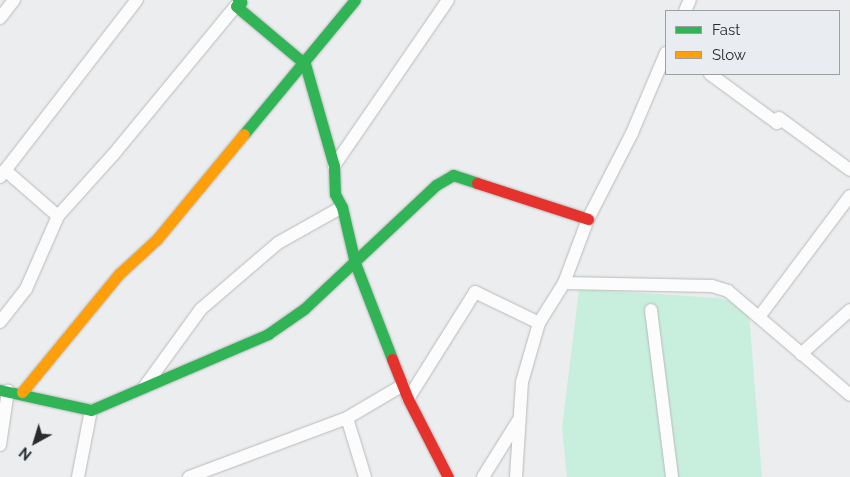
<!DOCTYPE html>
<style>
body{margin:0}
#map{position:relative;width:850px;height:477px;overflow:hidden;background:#ebedef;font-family:Raleway,sans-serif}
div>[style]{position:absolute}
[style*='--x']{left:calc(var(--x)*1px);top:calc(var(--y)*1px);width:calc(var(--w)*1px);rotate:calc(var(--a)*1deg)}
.green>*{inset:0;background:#c8efdd}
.roads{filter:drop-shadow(0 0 1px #b8babb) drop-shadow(0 0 1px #b8babb)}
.street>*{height:12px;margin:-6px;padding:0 6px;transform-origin:6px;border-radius:6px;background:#fcfcfd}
.fast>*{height:11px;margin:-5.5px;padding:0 5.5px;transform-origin:5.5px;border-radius:5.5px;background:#30b455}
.slow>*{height:11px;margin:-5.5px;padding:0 5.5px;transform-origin:5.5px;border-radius:5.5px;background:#ff9f0a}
.jam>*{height:11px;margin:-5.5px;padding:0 5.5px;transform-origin:5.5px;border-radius:5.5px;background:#e5322d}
span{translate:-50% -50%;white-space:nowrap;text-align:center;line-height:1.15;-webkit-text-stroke:4.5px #e9edf1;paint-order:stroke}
.legend{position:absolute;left:665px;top:10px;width:175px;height:65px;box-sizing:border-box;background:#e9edf1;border:1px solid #9d9fa3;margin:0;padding:6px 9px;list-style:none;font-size:15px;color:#2a2b2d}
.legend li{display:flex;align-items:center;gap:10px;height:25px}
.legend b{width:25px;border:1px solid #9d9fa3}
.north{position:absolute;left:10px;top:417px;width:50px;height:50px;-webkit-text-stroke:4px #e9edf1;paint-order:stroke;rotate:219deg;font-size:14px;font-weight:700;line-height:20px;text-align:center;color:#2a2b2d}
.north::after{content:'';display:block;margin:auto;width:18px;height:22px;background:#2a2b2d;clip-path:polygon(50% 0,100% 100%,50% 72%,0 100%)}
</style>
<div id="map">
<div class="green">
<div style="clip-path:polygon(579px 289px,719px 298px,739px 303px,749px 313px,762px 477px,567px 477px,562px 428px)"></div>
</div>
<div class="roads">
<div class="street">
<div style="--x:685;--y:11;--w:12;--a:-66"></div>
<div style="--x:0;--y:18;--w:23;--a:-52"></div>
<div style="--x:710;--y:74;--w:83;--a:36.2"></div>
<div style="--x:777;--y:123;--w:5;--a:-68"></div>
<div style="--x:779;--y:118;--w:88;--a:36.2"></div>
<div style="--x:334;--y:166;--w:201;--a:-55.5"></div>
<div style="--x:5;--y:170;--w:70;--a:41"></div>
<div style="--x:0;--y:177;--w:224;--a:-52.3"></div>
<div style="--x:564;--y:283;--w:148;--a:1.2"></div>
<div style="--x:712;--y:286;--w:17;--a:17"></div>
<div style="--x:728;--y:291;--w:160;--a:40.4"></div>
<div style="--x:651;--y:310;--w:168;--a:82.8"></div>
<div style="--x:759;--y:317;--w:151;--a:-53.1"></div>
<div style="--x:0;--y:322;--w:42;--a:-51.8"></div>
<div style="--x:26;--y:289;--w:80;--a:-66.3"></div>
<div style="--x:58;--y:216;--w:82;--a:-48"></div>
<div style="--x:113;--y:155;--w:193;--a:-50.5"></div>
<div style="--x:801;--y:354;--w:66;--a:-41.9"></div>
<div style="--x:145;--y:386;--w:95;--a:-54"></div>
<div style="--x:201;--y:309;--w:101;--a:-40.6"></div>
<div style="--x:278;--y:243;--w:73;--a:-29.4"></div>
<div style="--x:408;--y:399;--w:126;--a:-57.9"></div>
<div style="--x:475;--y:292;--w:71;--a:25.8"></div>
<div style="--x:347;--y:418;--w:62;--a:73"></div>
<div style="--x:0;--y:445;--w:55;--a:-81.6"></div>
<div style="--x:78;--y:477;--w:68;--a:-79"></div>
<div style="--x:189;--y:477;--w:169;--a:-20.5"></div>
<div style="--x:347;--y:418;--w:65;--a:-30.5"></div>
<div style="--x:483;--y:477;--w:66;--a:-58"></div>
<div style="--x:516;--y:477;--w:95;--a:-86.4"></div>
<div style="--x:522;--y:382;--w:61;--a:-73.9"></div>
<div style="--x:539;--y:323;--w:47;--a:-58"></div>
<div style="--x:564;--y:283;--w:68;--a:-69.4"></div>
<div style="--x:588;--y:219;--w:97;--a:-62.9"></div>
<div style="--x:632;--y:133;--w:87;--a:-67"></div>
</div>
<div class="fast">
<div style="--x:238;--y:0;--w:4;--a:34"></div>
<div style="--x:241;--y:2;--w:6;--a:141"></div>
<div style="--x:236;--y:6;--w:90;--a:40"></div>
<div style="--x:305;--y:64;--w:106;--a:74.1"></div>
<div style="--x:334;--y:166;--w:28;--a:88"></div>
<div style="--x:335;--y:194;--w:15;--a:62"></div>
<div style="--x:342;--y:207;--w:57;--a:76.9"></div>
<div style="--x:355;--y:263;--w:103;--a:68.9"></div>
<div style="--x:244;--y:134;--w:174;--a:-50.4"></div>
<div style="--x:0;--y:390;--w:93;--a:12.4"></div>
<div style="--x:91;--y:410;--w:193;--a:-23.2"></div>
<div style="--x:268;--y:334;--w:44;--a:-34.8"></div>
<div style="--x:304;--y:309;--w:181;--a:-43.2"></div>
<div style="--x:436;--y:185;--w:20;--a:-30"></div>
<div style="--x:453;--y:175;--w:25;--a:18"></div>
</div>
<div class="slow">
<div style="--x:22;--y:392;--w:153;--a:-50.6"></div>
<div style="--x:119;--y:274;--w:52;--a:-42.6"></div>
<div style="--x:157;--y:239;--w:136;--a:-50.4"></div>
</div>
<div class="jam">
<div style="--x:477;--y:183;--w:117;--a:18"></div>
<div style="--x:392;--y:359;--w:43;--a:68.2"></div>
<div style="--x:408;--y:399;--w:88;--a:62.9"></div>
</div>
</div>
<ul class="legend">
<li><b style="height:6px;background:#30b455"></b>Fast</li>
<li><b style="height:6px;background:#ff9f0a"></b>Slow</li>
</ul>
<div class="north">N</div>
</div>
